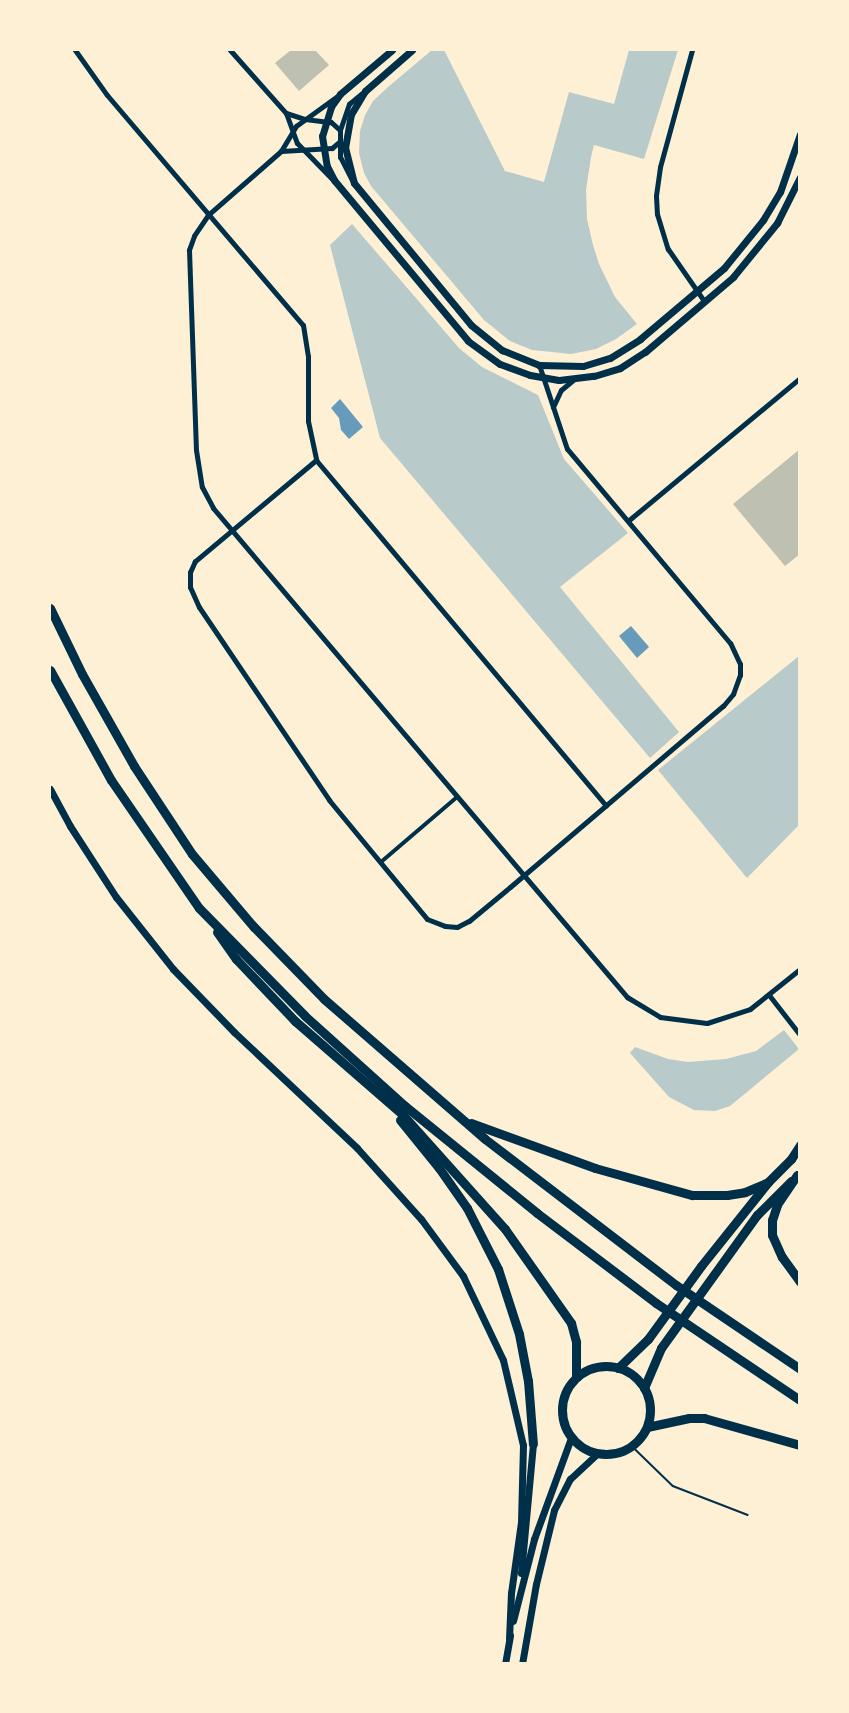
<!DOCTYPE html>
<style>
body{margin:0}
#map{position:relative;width:849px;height:1713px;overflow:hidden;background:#fdf0d5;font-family:"Golos Text",sans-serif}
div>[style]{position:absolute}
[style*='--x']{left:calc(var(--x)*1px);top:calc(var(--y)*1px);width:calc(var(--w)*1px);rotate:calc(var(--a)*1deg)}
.green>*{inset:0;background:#b9caca}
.water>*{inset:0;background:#669bbc}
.building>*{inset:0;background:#bec0b2}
.path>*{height:1.5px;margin:-0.75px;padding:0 0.75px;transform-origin:0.75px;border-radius:0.75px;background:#003049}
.pedestrian>*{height:4px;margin:-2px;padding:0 2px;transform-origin:2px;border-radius:2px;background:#003049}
.minor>*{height:5px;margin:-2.5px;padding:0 2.5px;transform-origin:2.5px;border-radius:2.5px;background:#003049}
.tertiary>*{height:7px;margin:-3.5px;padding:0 3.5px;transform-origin:3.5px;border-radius:3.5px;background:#003049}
.trunk>*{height:9px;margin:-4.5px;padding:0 4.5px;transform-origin:4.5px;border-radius:4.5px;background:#003049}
.trunk>.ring{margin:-4.5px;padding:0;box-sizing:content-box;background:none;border:9px solid #003049;border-radius:50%}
.motorway>*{height:9px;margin:-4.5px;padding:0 4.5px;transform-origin:4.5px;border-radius:4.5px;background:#003049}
span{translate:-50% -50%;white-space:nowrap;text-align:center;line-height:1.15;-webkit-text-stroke:5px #fdf0d5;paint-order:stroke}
.frame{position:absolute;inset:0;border:51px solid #fdf0d5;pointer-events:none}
</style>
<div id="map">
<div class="green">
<div style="clip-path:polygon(432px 50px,444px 50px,505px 171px,544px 182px,569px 92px,614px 104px,629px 50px,678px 50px,644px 159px,594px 145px,591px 157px,586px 190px,587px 219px,593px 245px,599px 264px,615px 297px,637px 324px,616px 339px,596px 349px,571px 354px,532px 350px,510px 341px,484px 320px,371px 186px,364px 173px,359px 153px,360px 131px,365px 115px,373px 101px,388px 87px)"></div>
<div style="clip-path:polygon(352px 224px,459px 348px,482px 367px,538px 395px,564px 459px,628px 533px,560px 587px,679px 732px,650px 758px,380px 438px,330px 245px)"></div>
<div style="clip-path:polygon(799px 656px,799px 825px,747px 878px,658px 770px)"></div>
<div style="clip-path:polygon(784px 1030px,799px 1049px,730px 1106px,715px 1111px,694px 1110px,669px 1097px,630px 1053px,635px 1047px,668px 1059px,688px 1062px,726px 1059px,756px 1051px)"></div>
</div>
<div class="water">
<div style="clip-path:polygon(340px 399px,363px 427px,349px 439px,341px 430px,339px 418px,331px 408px)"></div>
<div style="clip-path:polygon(631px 626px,649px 647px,637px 658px,619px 636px)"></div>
</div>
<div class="building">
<div style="clip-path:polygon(291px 50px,315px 50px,329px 65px,299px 91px,275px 63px)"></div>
<div style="clip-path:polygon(800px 449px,800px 554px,785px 566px,733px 504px)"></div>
</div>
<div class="path">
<div style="--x:632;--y:1446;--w:57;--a:44.3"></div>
<div style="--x:673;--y:1486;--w:80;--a:21.1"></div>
</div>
<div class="pedestrian">
<div style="--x:381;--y:862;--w:100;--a:-40.5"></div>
</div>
<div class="minor">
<div style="--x:75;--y:50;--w:55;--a:54.6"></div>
<div style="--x:107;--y:95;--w:302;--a:49.6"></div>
<div style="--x:303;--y:325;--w:31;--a:81"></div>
<div style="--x:308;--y:356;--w:65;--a:90"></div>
<div style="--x:308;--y:421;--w:40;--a:78"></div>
<div style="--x:316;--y:460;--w:451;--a:50"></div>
<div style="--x:230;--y:50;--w:84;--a:48.4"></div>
<div style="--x:286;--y:113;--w:20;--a:18"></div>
<div style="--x:305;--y:119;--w:26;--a:7"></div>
<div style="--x:331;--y:122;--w:12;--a:42"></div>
<div style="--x:692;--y:50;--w:121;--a:105.3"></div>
<div style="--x:660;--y:167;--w:29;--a:98"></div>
<div style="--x:656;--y:196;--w:18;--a:87"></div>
<div style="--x:657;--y:214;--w:37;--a:73"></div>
<div style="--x:668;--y:249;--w:63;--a:55.3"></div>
<div style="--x:336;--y:97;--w:49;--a:144.1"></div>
<div style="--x:296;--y:126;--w:29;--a:121"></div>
<div style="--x:281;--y:151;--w:97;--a:138.8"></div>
<div style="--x:208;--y:215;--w:25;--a:124"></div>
<div style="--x:194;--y:236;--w:15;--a:110"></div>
<div style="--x:189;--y:250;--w:200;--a:88"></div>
<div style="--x:196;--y:450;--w:37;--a:81"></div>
<div style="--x:202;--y:487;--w:24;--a:62"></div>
<div style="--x:213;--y:508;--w:641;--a:49.75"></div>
<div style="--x:627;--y:997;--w:39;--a:31"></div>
<div style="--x:660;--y:1017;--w:47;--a:7.3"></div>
<div style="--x:707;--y:1023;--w:45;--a:-18"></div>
<div style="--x:750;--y:1009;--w:64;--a:-38.7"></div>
<div style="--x:286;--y:113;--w:32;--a:70"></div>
<div style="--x:297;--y:143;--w:50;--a:45.8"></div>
<div style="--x:281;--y:151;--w:51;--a:-3.4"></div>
<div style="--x:332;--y:148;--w:9;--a:-41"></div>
<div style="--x:353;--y:182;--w:28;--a:-117"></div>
<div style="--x:340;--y:157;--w:27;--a:-90"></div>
<div style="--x:340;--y:130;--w:28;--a:-71"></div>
<div style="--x:349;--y:104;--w:16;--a:-40"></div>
<div style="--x:553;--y:407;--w:19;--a:-65"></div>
<div style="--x:561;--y:390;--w:16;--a:-40"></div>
<div style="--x:316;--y:460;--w:158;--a:140.1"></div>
<div style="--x:195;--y:561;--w:12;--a:114"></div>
<div style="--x:190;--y:572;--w:15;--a:90"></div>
<div style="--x:190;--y:587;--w:22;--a:66"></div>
<div style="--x:199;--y:607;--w:233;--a:56"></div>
<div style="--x:329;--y:800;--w:154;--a:50.5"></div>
<div style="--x:427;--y:919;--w:19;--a:21"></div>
<div style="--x:445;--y:926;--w:12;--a:5"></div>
<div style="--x:457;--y:927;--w:13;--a:-27"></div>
<div style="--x:469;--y:921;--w:53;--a:-39.7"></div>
<div style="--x:510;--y:887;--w:280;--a:-40.4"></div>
<div style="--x:723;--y:706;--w:16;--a:-50"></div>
<div style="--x:733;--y:694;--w:20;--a:-70"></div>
<div style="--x:740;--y:675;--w:11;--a:-90"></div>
<div style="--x:740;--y:664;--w:23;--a:-115"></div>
<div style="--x:730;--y:643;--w:253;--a:-130"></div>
<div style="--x:567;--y:449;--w:89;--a:-108.4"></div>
<div style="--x:629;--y:520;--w:222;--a:-39.7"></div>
<div style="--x:769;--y:995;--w:51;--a:52.2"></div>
</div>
<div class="tertiary">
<div style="--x:392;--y:50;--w:68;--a:139.8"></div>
<div style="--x:340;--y:94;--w:16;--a:125"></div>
<div style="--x:331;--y:107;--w:30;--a:107"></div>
<div style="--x:322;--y:136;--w:30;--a:81"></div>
<div style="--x:327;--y:166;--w:16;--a:63"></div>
<div style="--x:334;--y:180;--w:209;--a:50.2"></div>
<div style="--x:468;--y:341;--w:39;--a:36"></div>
<div style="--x:500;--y:364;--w:32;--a:20"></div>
<div style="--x:530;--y:375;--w:29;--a:10"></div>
<div style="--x:559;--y:380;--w:35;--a:-7"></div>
<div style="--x:594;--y:376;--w:27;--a:-17"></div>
<div style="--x:620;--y:368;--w:30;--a:-33"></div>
<div style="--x:645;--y:352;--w:116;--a:-40.4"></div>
<div style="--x:733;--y:277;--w:70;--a:-50.8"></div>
<div style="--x:777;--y:223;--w:51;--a:-63.4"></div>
<div style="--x:412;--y:50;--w:62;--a:138.9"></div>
<div style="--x:365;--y:91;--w:27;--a:121"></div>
<div style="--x:351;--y:114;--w:34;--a:100"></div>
<div style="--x:345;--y:147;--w:37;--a:76"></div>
<div style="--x:354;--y:183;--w:184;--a:50.5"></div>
<div style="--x:471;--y:325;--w:40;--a:39"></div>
<div style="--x:502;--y:350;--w:40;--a:22"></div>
<div style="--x:539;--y:365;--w:44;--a:1.3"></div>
<div style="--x:583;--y:366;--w:28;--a:-17"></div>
<div style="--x:610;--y:358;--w:36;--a:-32"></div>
<div style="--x:640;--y:339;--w:110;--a:-40.2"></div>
<div style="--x:724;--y:268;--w:62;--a:-50.9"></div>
<div style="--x:763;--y:220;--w:33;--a:-59"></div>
<div style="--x:780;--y:192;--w:61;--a:-71"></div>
<div style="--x:50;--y:789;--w:42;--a:61.6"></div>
<div style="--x:70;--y:826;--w:85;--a:57.1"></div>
<div style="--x:116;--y:897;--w:92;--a:51.6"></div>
<div style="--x:173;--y:969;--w:88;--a:45.9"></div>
<div style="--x:234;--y:1032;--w:169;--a:43.3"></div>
<div style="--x:357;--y:1148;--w:96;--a:48"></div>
<div style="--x:421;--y:1219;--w:71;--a:53.6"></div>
<div style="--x:463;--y:1276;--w:93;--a:64.5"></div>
<div style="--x:503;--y:1360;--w:87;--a:76.8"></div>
<div style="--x:523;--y:1445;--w:77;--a:91.5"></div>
<div style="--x:521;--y:1522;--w:72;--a:98"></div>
<div style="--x:511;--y:1593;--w:45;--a:92.5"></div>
<div style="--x:521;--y:1573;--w:130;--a:-84.7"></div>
<div style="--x:513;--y:1621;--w:85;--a:-75.6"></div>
<div style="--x:534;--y:1539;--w:108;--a:-69.9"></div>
<div style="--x:505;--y:1664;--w:29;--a:-80"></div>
<div style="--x:522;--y:1664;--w:81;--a:-80.1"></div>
<div style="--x:536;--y:1584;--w:76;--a:-76.3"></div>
<div style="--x:554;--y:1510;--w:35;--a:-63"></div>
<div style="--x:570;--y:1479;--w:37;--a:-43"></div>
</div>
<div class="trunk">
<div class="ring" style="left:562px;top:1366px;width:79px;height:79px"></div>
<div style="--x:618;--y:1368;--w:42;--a:-44"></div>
<div style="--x:648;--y:1339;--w:90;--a:-54"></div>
<div style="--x:701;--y:1266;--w:107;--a:-51.4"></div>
<div style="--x:768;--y:1182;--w:33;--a:-45"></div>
<div style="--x:791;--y:1159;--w:17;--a:-57"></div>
<div style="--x:644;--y:1388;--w:43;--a:-67"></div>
<div style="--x:661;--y:1348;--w:164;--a:-54.2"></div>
<div style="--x:757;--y:1215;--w:48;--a:-45"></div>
</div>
<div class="motorway">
<div style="--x:50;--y:608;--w:73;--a:64.1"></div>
<div style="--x:82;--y:674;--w:106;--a:60.5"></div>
<div style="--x:134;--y:766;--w:105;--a:56.6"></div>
<div style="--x:192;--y:854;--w:96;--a:49.7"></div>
<div style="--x:254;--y:927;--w:100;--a:45.8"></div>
<div style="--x:324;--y:999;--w:213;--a:41"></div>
<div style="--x:485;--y:1139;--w:240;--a:37.4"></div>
<div style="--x:676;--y:1285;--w:150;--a:34.1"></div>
<div style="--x:50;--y:670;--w:126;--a:61"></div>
<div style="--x:111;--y:780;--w:155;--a:55.5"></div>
<div style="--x:199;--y:908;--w:151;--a:45.5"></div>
<div style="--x:305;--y:1016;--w:135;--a:42"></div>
<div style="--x:405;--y:1106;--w:170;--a:39"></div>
<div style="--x:537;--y:1213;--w:149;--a:37.1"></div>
<div style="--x:656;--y:1303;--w:174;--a:34"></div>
<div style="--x:217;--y:932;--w:33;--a:55"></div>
<div style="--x:236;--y:959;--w:86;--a:46.4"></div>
<div style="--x:295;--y:1021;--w:143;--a:41"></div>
<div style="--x:403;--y:1115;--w:153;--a:48.2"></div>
<div style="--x:505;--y:1229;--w:115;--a:54.9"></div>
<div style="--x:571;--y:1323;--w:20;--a:75"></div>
<div style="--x:576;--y:1342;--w:35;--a:90"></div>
<div style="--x:400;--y:1120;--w:62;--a:50.9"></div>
<div style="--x:439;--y:1168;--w:49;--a:55"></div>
<div style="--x:467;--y:1208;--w:68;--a:63.1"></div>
<div style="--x:498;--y:1269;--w:68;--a:72.1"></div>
<div style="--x:519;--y:1334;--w:48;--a:79.2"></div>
<div style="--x:528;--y:1381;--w:63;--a:85.5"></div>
<div style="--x:471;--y:1123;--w:132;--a:19.9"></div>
<div style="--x:595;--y:1168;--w:101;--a:15.6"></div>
<div style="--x:692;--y:1195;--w:35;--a:0"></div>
<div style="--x:727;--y:1195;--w:18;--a:-9"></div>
<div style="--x:745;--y:1192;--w:25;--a:-23"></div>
<div style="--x:797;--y:1175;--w:36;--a:124"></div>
<div style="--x:777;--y:1205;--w:16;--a:108"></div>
<div style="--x:772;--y:1220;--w:15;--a:90"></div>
<div style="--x:772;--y:1235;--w:24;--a:66"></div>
<div style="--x:782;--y:1257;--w:31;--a:54"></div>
<div style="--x:647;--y:1427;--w:43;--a:-12.1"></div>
<div style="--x:689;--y:1418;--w:15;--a:0"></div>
<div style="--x:704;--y:1418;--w:100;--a:15.7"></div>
</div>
<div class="frame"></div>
</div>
